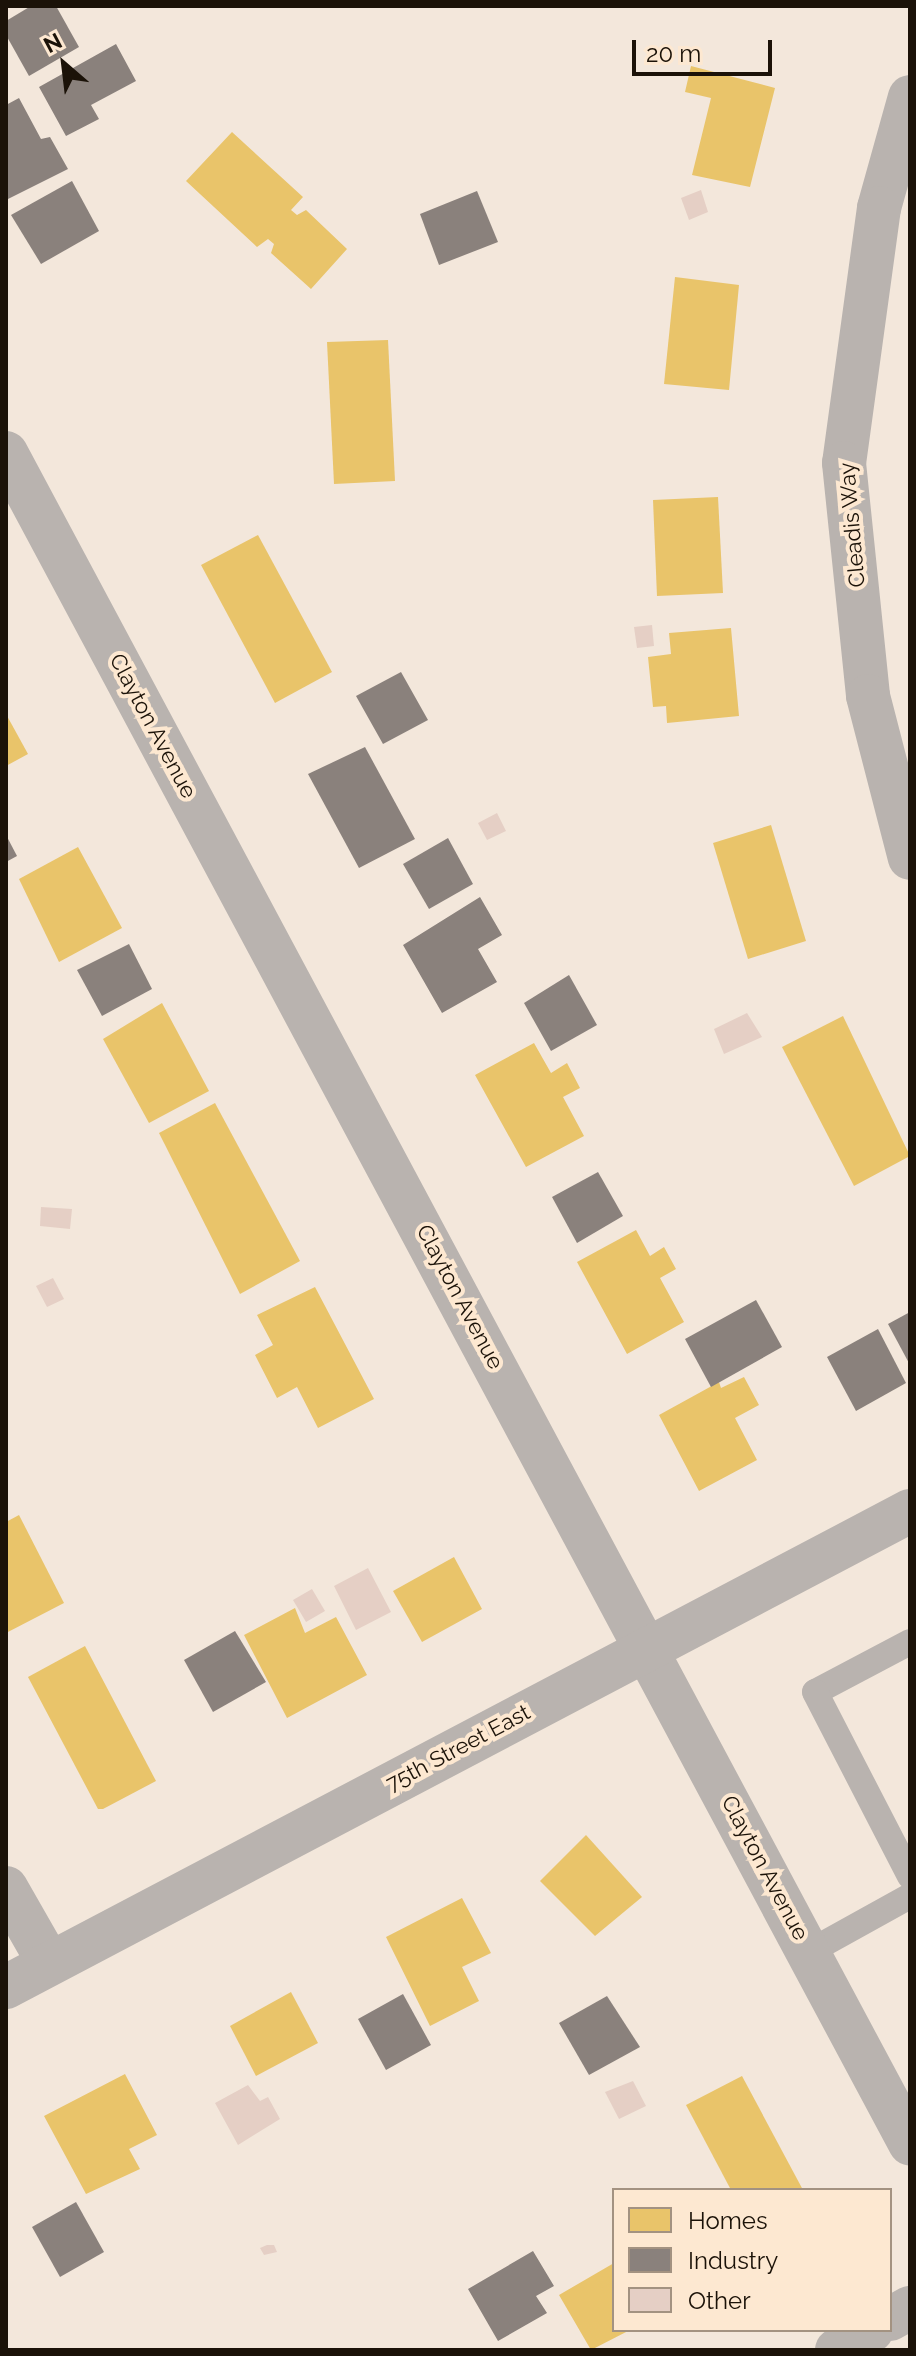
<!DOCTYPE html>
<style>
body{margin:0}
#map{position:relative;width:916px;height:2356px;overflow:hidden;background:#f3e7db;font-family:Raleway,sans-serif}
div>[style]{position:absolute}
[style*='--x']{left:calc(var(--x)*1px);top:calc(var(--y)*1px);width:calc(var(--w)*1px);rotate:calc(var(--a)*1deg)}
.homes>*{inset:0;background:#e9c46a}
.industry>*{inset:0;background:#8a817c}
.building>*{inset:0;background:#e5cfc5}
.service>*{height:26px;margin:-13px;padding:0 13px;transform-origin:13px;border-radius:13px;background:#b9b3af}
.minor>*{height:44px;margin:-22px;padding:0 22px;transform-origin:22px;border-radius:22px;background:#b9b3af}
span{translate:-50% -50%;white-space:nowrap;text-align:center;line-height:1.15;-webkit-text-stroke:8px #fde8d1;paint-order:stroke}
.street-label{font-size:22px;color:#1b1208}
.frame{position:absolute;inset:0;border:8px solid #1b1208;pointer-events:none}
.legend{position:absolute;left:612px;top:2188px;width:280px;height:144px;box-sizing:border-box;background:#fde8d1;border:2px solid #a39281;margin:0;padding:10px 14px;list-style:none;font-size:24px;color:#1b1208}
.legend li{display:flex;align-items:center;gap:16px;height:40px}
.legend b{width:40px;border:2px solid #a39281}
.north{position:absolute;left:24px;top:24px;width:80px;height:80px;-webkit-text-stroke:6px #fde8d1;paint-order:stroke;rotate:332deg;font-size:22px;font-weight:700;line-height:32px;text-align:center;color:#1b1208}
.north::after{content:'';display:block;margin:auto;width:28px;height:36px;background:#1b1208;clip-path:polygon(50% 0,100% 100%,50% 72%,0 100%)}
.scale{position:absolute;left:632px;top:40px;width:140px;height:36px;box-sizing:border-box;border:4px solid #1b1208;border-top:0;padding-left:10px;font-size:24px;line-height:28px;white-space:nowrap;color:#1b1208;-webkit-text-stroke:6px #fde8d1;paint-order:stroke}
</style>
<div id="map">
<div class="homes">
<div style="clip-path:polygon(691px 66px,775px 88px,750px 187px,692px 175px,711px 98px,685px 92px)"></div>
<div style="clip-path:polygon(232px 132px,303px 197px,291px 210px,297px 215px,306px 210px,347px 249px,311px 289px,271px 253px,274px 244px,268px 239px,257px 247px,186px 181px)"></div>
<div style="clip-path:polygon(675px 277px,739px 285px,729px 390px,664px 384px)"></div>
<div style="clip-path:polygon(388px 340px,395px 481px,334px 484px,327px 342px)"></div>
<div style="clip-path:polygon(718px 497px,723px 593px,657px 596px,653px 500px)"></div>
<div style="clip-path:polygon(258px 535px,332px 672px,275px 703px,201px 565px)"></div>
<div style="clip-path:polygon(731px 628px,739px 716px,667px 723px,666px 706px,653px 707px,648px 657px,671px 654px,669px 633px)"></div>
<div style="clip-path:polygon(6px 714px,28px 754px,6px 766px)"></div>
<div style="clip-path:polygon(771px 825px,806px 941px,748px 959px,713px 843px)"></div>
<div style="clip-path:polygon(78px 847px,122px 928px,59px 962px,19px 879px)"></div>
<div style="clip-path:polygon(162px 1003px,209px 1091px,149px 1123px,103px 1039px)"></div>
<div style="clip-path:polygon(843px 1016px,910px 1156px,854px 1186px,782px 1047px)"></div>
<div style="clip-path:polygon(534px 1043px,551px 1073px,567px 1063px,580px 1088px,563px 1097px,584px 1136px,526px 1167px,475px 1075px)"></div>
<div style="clip-path:polygon(215px 1103px,300px 1261px,240px 1294px,159px 1133px)"></div>
<div style="clip-path:polygon(636px 1230px,650px 1256px,664px 1247px,676px 1269px,660px 1278px,684px 1322px,627px 1354px,577px 1262px)"></div>
<div style="clip-path:polygon(315px 1287px,374px 1399px,318px 1428px,297px 1387px,277px 1398px,255px 1355px,273px 1345px,257px 1315px)"></div>
<div style="clip-path:polygon(744px 1377px,759px 1405px,735px 1418px,757px 1460px,699px 1491px,659px 1415px,719px 1382px,721px 1388px)"></div>
<div style="clip-path:polygon(19px 1515px,64px 1603px,6px 1633px,6px 1522px)"></div>
<div style="clip-path:polygon(454px 1557px,482px 1609px,422px 1642px,393px 1591px)"></div>
<div style="clip-path:polygon(295px 1608px,305px 1633px,336px 1617px,367px 1675px,287px 1718px,244px 1635px)"></div>
<div style="clip-path:polygon(85px 1646px,156px 1781px,103px 1809px,98px 1809px,28px 1677px)"></div>
<div style="clip-path:polygon(586px 1835px,642px 1897px,595px 1936px,540px 1881px)"></div>
<div style="clip-path:polygon(462px 1898px,491px 1953px,462px 1967px,479px 2001px,430px 2026px,386px 1937px)"></div>
<div style="clip-path:polygon(291px 1992px,318px 2043px,256px 2076px,230px 2026px)"></div>
<div style="clip-path:polygon(125px 2074px,157px 2135px,129px 2149px,140px 2169px,86px 2194px,44px 2116px)"></div>
<div style="clip-path:polygon(742px 2076px,803px 2190px,731px 2190px,686px 2105px)"></div>
<div style="clip-path:polygon(614px 2263px,614px 2330px,630px 2330px,591px 2350px,559px 2295px)"></div>
</div>
<div class="industry">
<div style="clip-path:polygon(31px 6px,56px 6px,79px 47px,29px 76px,6px 35px,6px 21px)"></div>
<div style="clip-path:polygon(116px 44px,136px 81px,91px 105px,99px 119px,66px 136px,39px 87px)"></div>
<div style="clip-path:polygon(19px 98px,41px 139px,50px 137px,68px 169px,6px 200px,6px 105px)"></div>
<div style="clip-path:polygon(72px 181px,99px 231px,41px 264px,11px 215px)"></div>
<div style="clip-path:polygon(477px 191px,498px 242px,439px 265px,420px 214px)"></div>
<div style="clip-path:polygon(401px 672px,428px 720px,383px 744px,356px 696px)"></div>
<div style="clip-path:polygon(365px 747px,415px 839px,359px 868px,308px 774px)"></div>
<div style="clip-path:polygon(6px 835px,17px 856px,6px 862px)"></div>
<div style="clip-path:polygon(448px 838px,473px 884px,429px 909px,403px 864px)"></div>
<div style="clip-path:polygon(480px 897px,502px 935px,478px 949px,497px 982px,442px 1013px,403px 945px)"></div>
<div style="clip-path:polygon(129px 944px,152px 989px,102px 1016px,77px 970px)"></div>
<div style="clip-path:polygon(569px 975px,597px 1025px,551px 1051px,524px 1003px)"></div>
<div style="clip-path:polygon(598px 1172px,623px 1216px,577px 1243px,552px 1197px)"></div>
<div style="clip-path:polygon(756px 1300px,782px 1347px,711px 1387px,685px 1339px)"></div>
<div style="clip-path:polygon(910px 1312px,910px 1365px,888px 1324px)"></div>
<div style="clip-path:polygon(878px 1329px,906px 1383px,856px 1411px,827px 1357px)"></div>
<div style="clip-path:polygon(235px 1631px,266px 1682px,213px 1712px,184px 1660px)"></div>
<div style="clip-path:polygon(403px 1994px,431px 2045px,386px 2070px,358px 2019px)"></div>
<div style="clip-path:polygon(607px 1996px,640px 2047px,589px 2075px,559px 2023px)"></div>
<div style="clip-path:polygon(76px 2202px,104px 2252px,60px 2277px,32px 2227px)"></div>
<div style="clip-path:polygon(533px 2251px,554px 2286px,536px 2296px,547px 2313px,498px 2341px,468px 2289px)"></div>
</div>
<div class="building">
<div style="clip-path:polygon(701px 190px,708px 212px,689px 220px,681px 198px)"></div>
<div style="clip-path:polygon(652px 625px,654px 646px,637px 648px,634px 627px)"></div>
<div style="clip-path:polygon(497px 813px,506px 831px,487px 840px,478px 823px)"></div>
<div style="clip-path:polygon(747px 1013px,762px 1037px,724px 1054px,714px 1029px)"></div>
<div style="clip-path:polygon(41px 1207px,72px 1209px,70px 1229px,40px 1226px)"></div>
<div style="clip-path:polygon(53px 1278px,64px 1299px,47px 1307px,36px 1286px)"></div>
<div style="clip-path:polygon(368px 1568px,391px 1612px,356px 1630px,334px 1586px)"></div>
<div style="clip-path:polygon(312px 1589px,325px 1611px,306px 1622px,293px 1600px)"></div>
<div style="clip-path:polygon(633px 2081px,646px 2106px,619px 2119px,605px 2092px)"></div>
<div style="clip-path:polygon(248px 2085px,260px 2101px,268px 2097px,280px 2119px,238px 2145px,215px 2103px)"></div>
<div style="clip-path:polygon(267px 2245px,274px 2245px,277px 2252px,264px 2255px,260px 2248px)"></div>
</div>
<div class="service">
<div style="--x:910;--y:1642;--w:107;--a:152.2"></div>
<div style="--x:815;--y:1692;--w:207;--a:62.7"></div>
<div style="--x:809;--y:1952;--w:115;--a:-29"></div>
</div>
<div class="minor">
<div style="--x:910;--y:97;--w:115;--a:105.6"></div>
<div style="--x:879;--y:208;--w:257;--a:97.8"></div>
<div style="--x:844;--y:463;--w:234;--a:84.1"></div>
<div style="--x:868;--y:696;--w:167;--a:75.5"></div>
<div style="--x:6;--y:453;--w:1917;--a:61.86"></div>
<div style="--x:6;--y:1888;--w:86;--a:60.2"></div>
<div style="--x:6;--y:1987;--w:1022;--a:-27.77"></div>
<div style="--x:890;--y:2319;--w:23;--a:-29"></div>
<div style="--x:837;--y:2350;--w:40;--a:-29.7"></div>
</div>
<div class="street-label">
<span style="left:852px;top:525px;rotate:-95deg">Cleadis Way</span>
<span style="left:153px;top:726px;rotate:62deg">Clayton Avenue</span>
<span style="left:460px;top:1297px;rotate:62deg">Clayton Avenue</span>
<span style="left:458px;top:1748px;rotate:-28deg">75th Street East</span>
<span style="left:765px;top:1868px;rotate:62deg">Clayton Avenue</span>
</div>
<div class="frame"></div>
<ul class="legend">
<li><b style="height:22px;background:#e9c46a"></b>Homes</li>
<li><b style="height:22px;background:#8a817c"></b>Industry</li>
<li><b style="height:22px;background:#e5cfc5"></b>Other</li>
</ul>
<div class="north">N</div>
<div class="scale">20 m</div>
</div>
